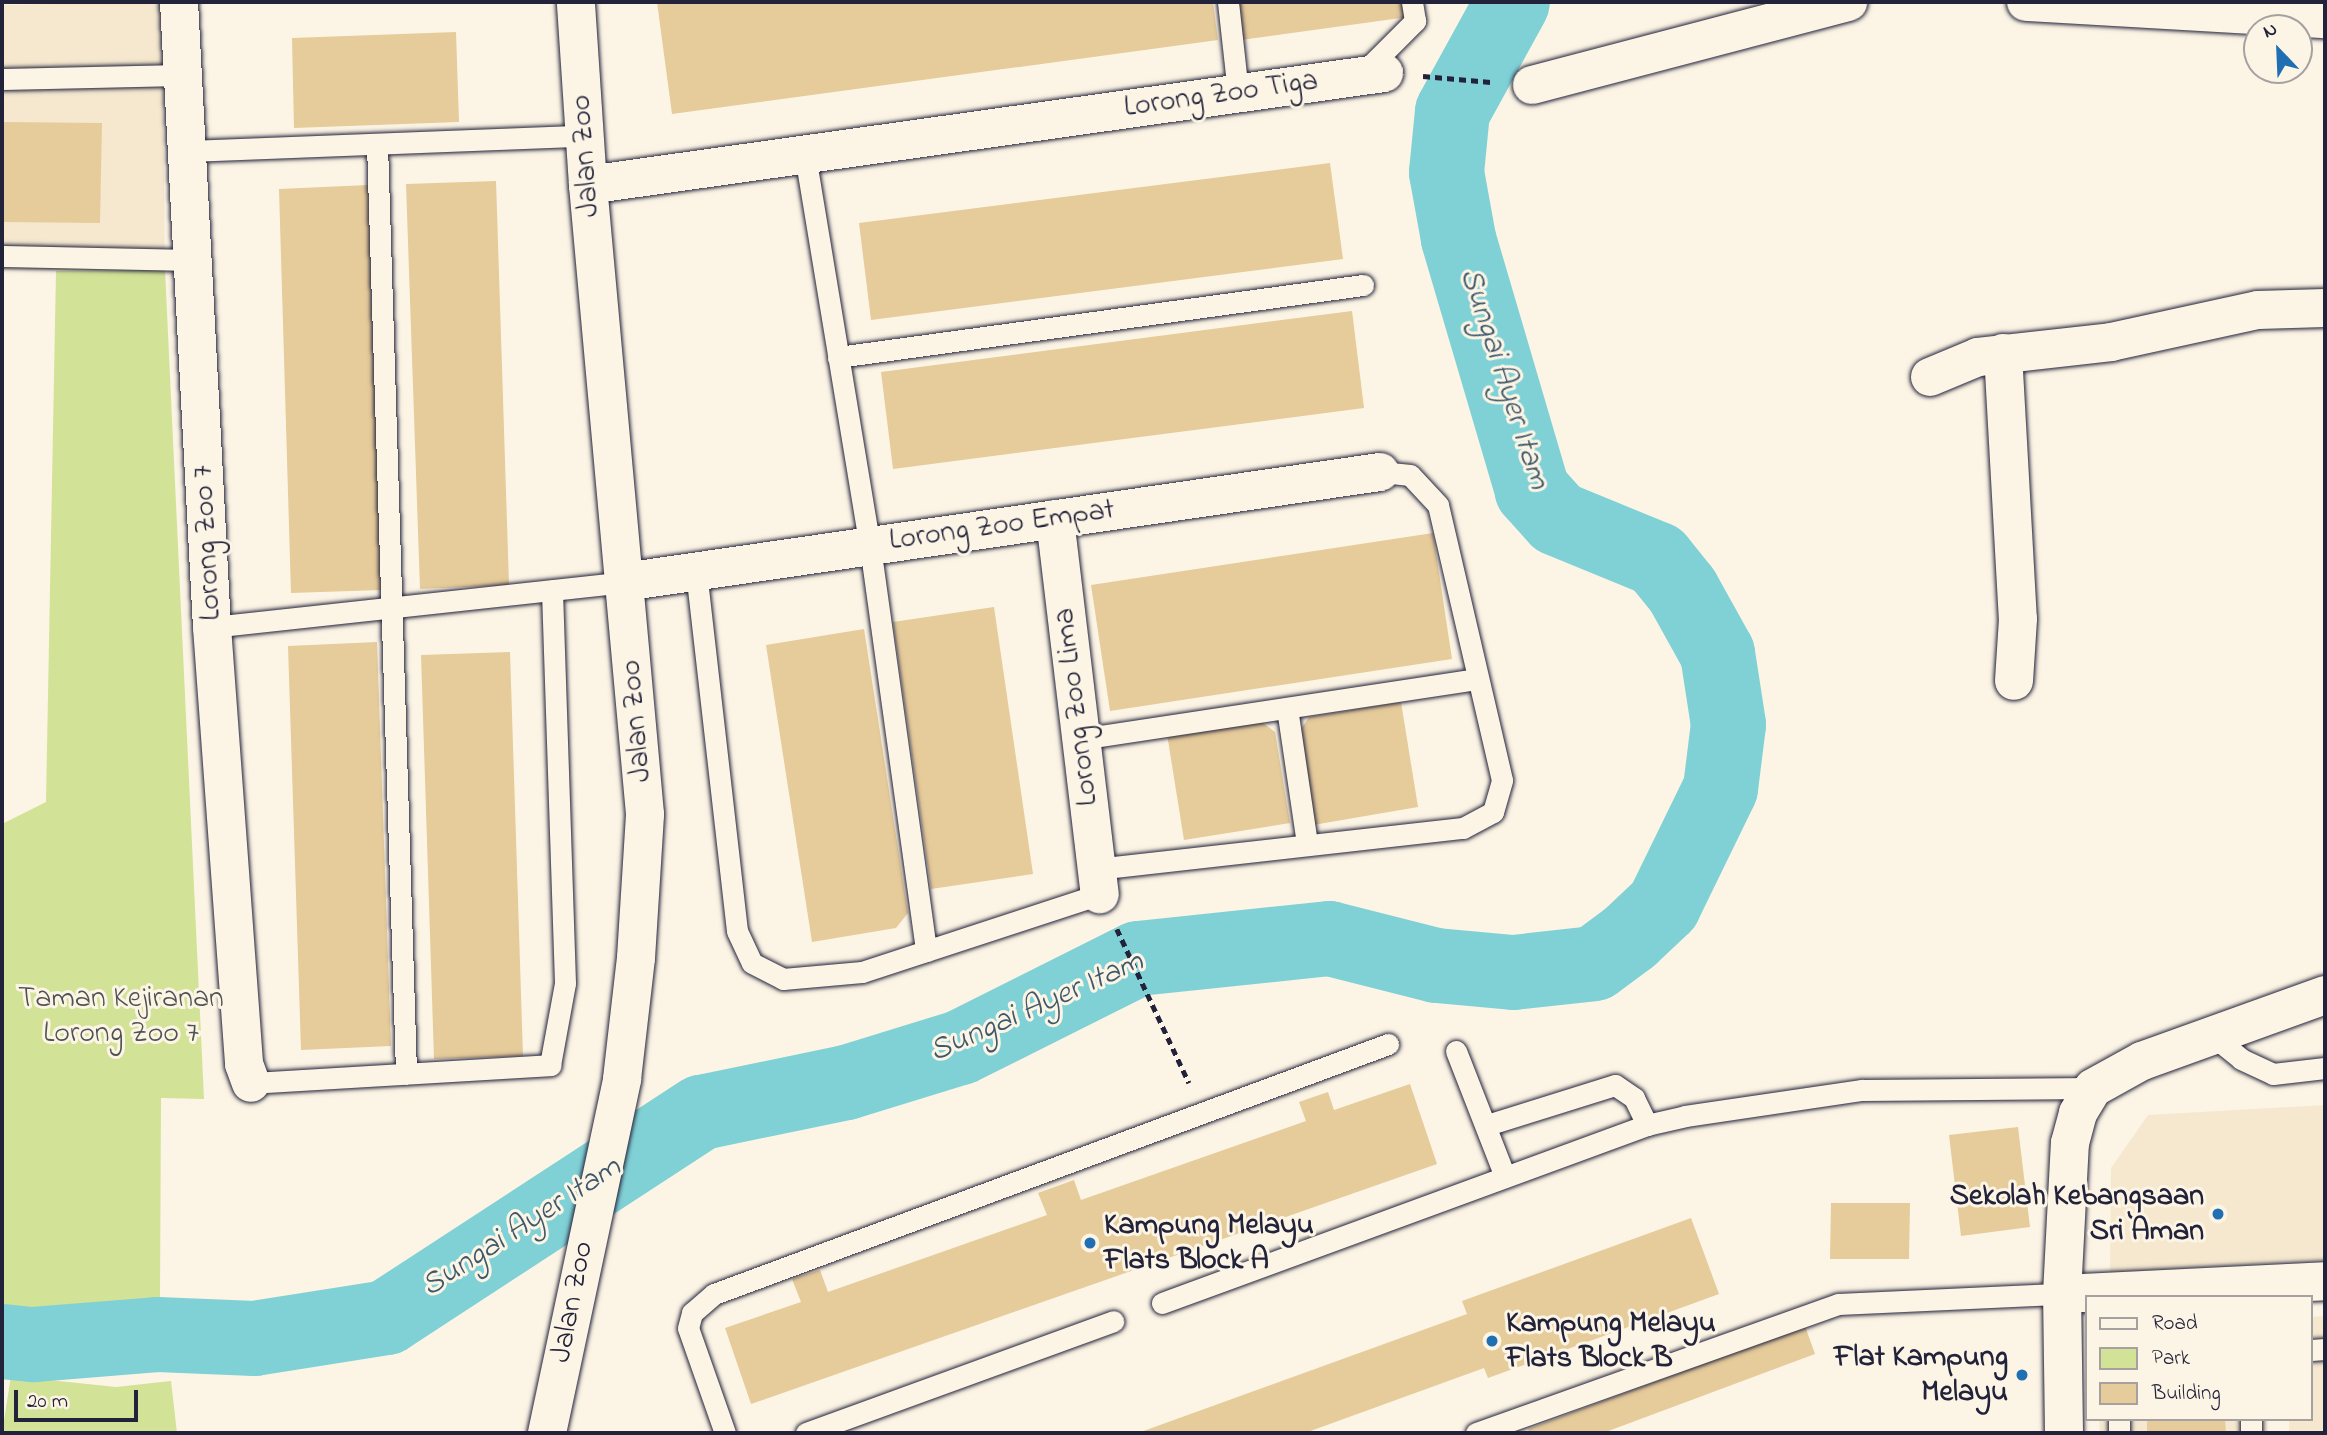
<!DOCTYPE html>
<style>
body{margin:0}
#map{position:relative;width:2327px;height:1435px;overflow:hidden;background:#fcf5e5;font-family:"Indie Flower",sans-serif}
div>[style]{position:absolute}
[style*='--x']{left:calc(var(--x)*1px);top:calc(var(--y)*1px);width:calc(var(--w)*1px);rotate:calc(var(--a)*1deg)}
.built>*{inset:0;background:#f5e8cf}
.green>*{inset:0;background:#d2e296}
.river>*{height:75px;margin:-37.5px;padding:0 37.5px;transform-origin:37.5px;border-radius:37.5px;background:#80d1d6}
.building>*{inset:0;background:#e6cb9b}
.path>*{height:4.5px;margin-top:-2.25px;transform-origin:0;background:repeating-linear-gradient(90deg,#22223b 0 7px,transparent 0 12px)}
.roads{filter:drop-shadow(0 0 2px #22223b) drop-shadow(0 0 2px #22223b)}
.service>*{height:21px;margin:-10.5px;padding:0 10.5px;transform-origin:10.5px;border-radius:10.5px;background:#fcf5e5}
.minor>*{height:38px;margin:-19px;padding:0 19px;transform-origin:19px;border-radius:19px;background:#fcf5e5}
.tertiary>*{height:38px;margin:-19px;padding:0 19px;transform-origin:19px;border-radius:19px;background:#fcf5e5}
.secondary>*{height:38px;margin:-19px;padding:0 19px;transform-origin:19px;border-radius:19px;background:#fcf5e5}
.dots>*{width:19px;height:19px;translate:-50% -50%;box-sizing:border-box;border:4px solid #fcf5e5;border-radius:50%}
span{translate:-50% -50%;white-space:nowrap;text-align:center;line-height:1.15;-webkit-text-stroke:6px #fcf5e5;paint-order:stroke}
.street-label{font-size:30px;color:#22223b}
.park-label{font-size:30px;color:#4e5252}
.poi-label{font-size:30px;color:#22223b;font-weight:700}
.right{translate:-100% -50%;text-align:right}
.left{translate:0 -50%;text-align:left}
.water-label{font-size:32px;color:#3e576a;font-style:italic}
.frame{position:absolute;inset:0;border:4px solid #22223b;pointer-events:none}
.legend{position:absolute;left:2085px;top:1295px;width:228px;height:126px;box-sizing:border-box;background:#fcf5e5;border:2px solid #a5a1a1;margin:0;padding:9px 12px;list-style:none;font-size:21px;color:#22223b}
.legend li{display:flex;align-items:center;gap:14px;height:35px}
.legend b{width:35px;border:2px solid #a5a1a1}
.north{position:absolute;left:2243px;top:14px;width:70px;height:70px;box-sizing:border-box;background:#fcf5e5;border:2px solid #a5a1a1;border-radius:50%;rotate:337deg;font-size:19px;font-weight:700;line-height:28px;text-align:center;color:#22223b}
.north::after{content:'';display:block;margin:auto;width:24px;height:32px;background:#1f6fb2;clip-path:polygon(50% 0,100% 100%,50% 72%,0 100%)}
.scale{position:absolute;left:14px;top:1390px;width:124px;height:32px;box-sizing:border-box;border:4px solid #22223b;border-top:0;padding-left:9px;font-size:21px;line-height:24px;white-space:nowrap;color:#22223b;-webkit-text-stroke:5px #fcf5e5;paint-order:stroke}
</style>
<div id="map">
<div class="built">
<div style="clip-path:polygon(162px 2px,165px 270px,2px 270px,2px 5px)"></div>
<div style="clip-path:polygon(2325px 1105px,2325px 1260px,2110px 1272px,2111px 1168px,2148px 1115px)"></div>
<div style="clip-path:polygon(2325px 1316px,2325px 1433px,2289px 1433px,2289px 1419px,2311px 1419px,2311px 1317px)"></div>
<div style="clip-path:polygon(2099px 1419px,2267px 1419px,2268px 1433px,2100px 1433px)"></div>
</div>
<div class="green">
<div style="clip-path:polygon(165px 270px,204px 1099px,161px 1098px,160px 1299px,2px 1315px,2px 824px,46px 802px,56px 271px)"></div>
<div style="clip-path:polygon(11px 1376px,116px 1387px,171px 1381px,177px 1433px,2px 1433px)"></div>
</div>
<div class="river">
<div style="--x:2;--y:1341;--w:31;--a:6"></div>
<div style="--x:33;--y:1344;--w:124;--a:-4.6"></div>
<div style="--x:157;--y:1334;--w:97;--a:2.4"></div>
<div style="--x:254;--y:1338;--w:134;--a:-9"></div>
<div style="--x:386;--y:1317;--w:376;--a:-33.1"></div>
<div style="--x:701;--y:1112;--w:148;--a:-11.7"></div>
<div style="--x:846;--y:1082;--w:119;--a:-17.1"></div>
<div style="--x:960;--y:1047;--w:199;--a:-26.6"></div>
<div style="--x:1138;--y:958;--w:192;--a:-6"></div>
<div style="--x:1329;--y:938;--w:110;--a:14.2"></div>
<div style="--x:1436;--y:965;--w:77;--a:5.2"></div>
<div style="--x:1513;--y:972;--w:81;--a:-6.3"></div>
<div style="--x:1594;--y:963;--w:44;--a:-36.6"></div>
<div style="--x:1629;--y:937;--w:47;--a:-43.3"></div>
<div style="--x:1663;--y:905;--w:130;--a:-64"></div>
<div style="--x:1720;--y:788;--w:64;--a:-82.9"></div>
<div style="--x:1728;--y:724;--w:72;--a:-98.8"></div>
<div style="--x:1717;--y:653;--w:72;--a:-119.1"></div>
<div style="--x:1682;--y:590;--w:40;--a:-129"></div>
<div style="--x:1657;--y:559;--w:108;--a:-157.7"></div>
<div style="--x:1557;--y:518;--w:38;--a:-132"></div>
<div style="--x:1532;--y:490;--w:263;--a:-106.4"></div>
<div style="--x:1458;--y:238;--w:67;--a:-100.3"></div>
<div style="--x:1446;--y:172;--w:61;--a:-84.4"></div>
<div style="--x:1452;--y:111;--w:124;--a:-61.2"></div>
</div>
<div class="building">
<div style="clip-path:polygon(657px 2px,1213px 2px,1218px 40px,672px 114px)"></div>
<div style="clip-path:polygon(1236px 2px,1406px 2px,1408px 17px,1241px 40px)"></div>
<div style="clip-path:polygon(456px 32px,459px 122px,294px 128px,292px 38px)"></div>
<div style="clip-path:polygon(2px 122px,102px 123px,100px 223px,2px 222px)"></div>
<div style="clip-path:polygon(1330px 163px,1343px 259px,871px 320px,859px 223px)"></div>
<div style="clip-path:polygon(496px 181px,509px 585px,420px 589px,406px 184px)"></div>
<div style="clip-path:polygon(368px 185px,381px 590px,291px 593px,279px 189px)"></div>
<div style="clip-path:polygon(1352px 311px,1364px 408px,893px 469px,881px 372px)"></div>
<div style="clip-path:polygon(1433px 533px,1452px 659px,1110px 711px,1091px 585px)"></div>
<div style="clip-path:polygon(994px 607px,1033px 874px,931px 889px,893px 622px)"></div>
<div style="clip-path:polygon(864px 629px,908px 913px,896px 928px,812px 942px,766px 645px)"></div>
<div style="clip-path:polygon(377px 642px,391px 1046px,301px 1050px,288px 646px)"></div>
<div style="clip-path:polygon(510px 652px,523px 1056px,434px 1059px,421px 655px)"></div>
<div style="clip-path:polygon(1401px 702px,1418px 807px,1313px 825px,1298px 734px,1309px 717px)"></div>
<div style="clip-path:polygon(1258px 719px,1275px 732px,1290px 823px,1184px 840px,1167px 734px)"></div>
<div style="clip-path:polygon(1410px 1084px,1437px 1164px,751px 1404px,725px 1328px,801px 1302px,792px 1279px,820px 1270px,828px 1292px,1047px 1215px,1038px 1193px,1074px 1180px,1081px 1200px,1306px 1121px,1299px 1102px,1328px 1092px,1334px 1110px)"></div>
<div style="clip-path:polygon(2018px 1127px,2030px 1227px,1961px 1236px,1949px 1135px)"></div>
<div style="clip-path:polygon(1831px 1203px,1910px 1203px,1909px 1259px,1830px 1259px)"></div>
<div style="clip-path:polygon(1691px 1218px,1719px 1294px,1488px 1378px,1484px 1368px,1305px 1433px,1138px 1433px,1467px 1314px,1462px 1301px)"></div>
<div style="clip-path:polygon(1805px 1326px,1815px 1354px,1603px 1433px,1530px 1433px,1528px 1429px)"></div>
<div style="clip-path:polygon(2147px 1419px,2225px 1419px,2226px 1433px,2147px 1433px)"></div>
</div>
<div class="path">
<div style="--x:1423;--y:76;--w:68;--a:5"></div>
<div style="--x:1117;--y:929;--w:170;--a:64.9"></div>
</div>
<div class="roads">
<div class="service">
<div style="--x:1228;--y:2;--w:91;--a:83.7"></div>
<div style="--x:1363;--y:73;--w:74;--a:-45"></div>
<div style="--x:1415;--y:21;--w:19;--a:-99"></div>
<div style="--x:2;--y:79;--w:179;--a:-1.3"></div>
<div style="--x:377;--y:144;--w:930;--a:88.21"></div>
<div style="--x:186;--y:151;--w:398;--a:-2.2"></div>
<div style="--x:805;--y:155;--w:396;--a:80.6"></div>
<div style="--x:870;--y:546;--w:409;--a:82.1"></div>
<div style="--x:2;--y:256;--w:191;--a:1.2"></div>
<div style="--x:838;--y:357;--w:530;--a:-7.81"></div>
<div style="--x:696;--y:571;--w:362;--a:83.5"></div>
<div style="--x:737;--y:931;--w:35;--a:65"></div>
<div style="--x:752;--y:963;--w:35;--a:27"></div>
<div style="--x:783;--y:979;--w:79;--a:-5.1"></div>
<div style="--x:862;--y:972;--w:250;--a:-18.1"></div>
<div style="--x:212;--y:627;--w:414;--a:-6.2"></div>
<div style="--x:1287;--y:708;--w:137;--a:81.6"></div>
<div style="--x:1080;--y:739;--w:400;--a:-8.6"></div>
<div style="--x:1096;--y:869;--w:369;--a:-6.4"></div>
<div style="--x:1463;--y:828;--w:34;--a:-28"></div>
<div style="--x:1493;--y:812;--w:33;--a:-74"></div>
<div style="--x:1502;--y:780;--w:282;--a:-103.1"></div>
<div style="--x:1438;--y:505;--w:41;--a:-133"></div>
<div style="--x:1410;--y:475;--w:30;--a:-174"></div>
<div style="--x:2213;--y:1036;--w:36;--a:39"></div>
<div style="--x:2241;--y:1059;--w:35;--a:25"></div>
<div style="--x:2273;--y:1074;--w:52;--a:-6.6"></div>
<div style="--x:1456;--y:1051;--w:135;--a:68.7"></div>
<div style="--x:251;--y:1083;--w:300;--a:-3.4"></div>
<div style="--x:550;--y:1065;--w:83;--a:-79.6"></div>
<div style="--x:565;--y:983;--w:393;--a:-91.9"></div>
<div style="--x:1487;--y:1125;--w:134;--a:-17.4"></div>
<div style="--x:1615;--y:1085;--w:23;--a:34"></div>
<div style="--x:1634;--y:1098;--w:30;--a:64"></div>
<div style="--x:1162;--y:1303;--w:517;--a:-20.15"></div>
<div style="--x:1647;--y:1125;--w:39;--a:-13"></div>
<div style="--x:1685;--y:1116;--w:179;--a:-8.4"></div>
<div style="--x:1862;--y:1090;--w:231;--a:-0.5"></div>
<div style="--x:2311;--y:1350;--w:14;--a:-4"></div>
<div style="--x:2119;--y:1419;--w:14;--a:90"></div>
<div style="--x:2251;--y:1419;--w:14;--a:90"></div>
<div style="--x:725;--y:1433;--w:111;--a:-109.4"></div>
<div style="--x:688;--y:1328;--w:16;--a:-75"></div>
<div style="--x:692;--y:1313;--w:29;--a:-41"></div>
<div style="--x:714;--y:1294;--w:719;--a:-20.35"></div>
<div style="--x:806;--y:1433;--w:327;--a:-20"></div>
<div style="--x:1476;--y:1433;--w:384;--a:-19.6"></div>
<div style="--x:1838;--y:1304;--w:224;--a:-2.6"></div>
</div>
<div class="minor">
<div style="--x:179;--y:2;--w:626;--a:86.98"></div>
<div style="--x:212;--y:627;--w:438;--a:85.8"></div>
<div style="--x:244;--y:1064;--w:20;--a:70"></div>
<div style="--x:2026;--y:2;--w:299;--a:3.3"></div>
<div style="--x:1532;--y:85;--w:327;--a:-14.7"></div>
<div style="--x:588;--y:185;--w:804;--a:-8.01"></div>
<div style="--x:2003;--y:353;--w:266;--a:86.8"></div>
<div style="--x:2018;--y:619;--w:62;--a:93.7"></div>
<div style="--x:1930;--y:377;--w:52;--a:-22.6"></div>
<div style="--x:1978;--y:357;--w:134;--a:-6.4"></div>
<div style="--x:2111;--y:342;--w:150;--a:-12.3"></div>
<div style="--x:2258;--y:310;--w:67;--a:-1.7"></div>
<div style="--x:1055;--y:519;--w:378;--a:83.2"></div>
<div style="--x:624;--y:582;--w:764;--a:-8.28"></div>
<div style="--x:2062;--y:1294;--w:263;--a:-2.8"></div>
</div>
<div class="tertiary">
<div style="--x:2064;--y:1433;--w:139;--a:-90.8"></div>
<div style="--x:2062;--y:1294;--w:151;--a:-87"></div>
<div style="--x:2070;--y:1143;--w:31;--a:-75"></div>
<div style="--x:2078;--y:1113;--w:29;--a:-59"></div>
<div style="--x:2093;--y:1088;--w:56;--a:-28.9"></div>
<div style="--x:2142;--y:1061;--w:195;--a:-19.8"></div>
</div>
<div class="secondary">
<div style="--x:547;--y:1433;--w:362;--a:-78"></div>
<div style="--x:622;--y:1079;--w:122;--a:-83.4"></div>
<div style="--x:636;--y:958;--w:144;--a:-86.4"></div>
<div style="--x:645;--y:814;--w:632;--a:-95.18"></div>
<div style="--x:588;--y:185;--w:183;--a:-93.8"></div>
</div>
</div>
<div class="dots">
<div style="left:2218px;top:1214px;background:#1f6fb2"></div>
<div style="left:1090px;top:1243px;background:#1f6fb2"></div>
<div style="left:1492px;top:1341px;background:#1f6fb2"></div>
<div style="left:2022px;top:1375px;background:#1f6fb2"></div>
</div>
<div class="street-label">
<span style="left:1221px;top:95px;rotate:-8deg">Lorong Zoo Tiga</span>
<span style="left:586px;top:156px;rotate:-94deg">Jalan Zoo</span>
<span style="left:1002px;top:526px;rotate:-8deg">Lorong Zoo Empat</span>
<span style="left:208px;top:543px;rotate:-93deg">Lorong Zoo 7</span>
<span style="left:1077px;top:707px;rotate:-97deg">Lorong Zoo Lima</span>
<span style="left:637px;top:721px;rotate:-95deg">Jalan Zoo</span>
<span style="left:573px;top:1302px;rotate:-79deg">Jalan Zoo</span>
</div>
<div class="park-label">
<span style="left:121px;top:1016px">Taman Kejiranan<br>Lorong Zoo 7</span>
</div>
<div class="poi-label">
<span class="right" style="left:2204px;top:1214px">Sekolah Kebangsaan<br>Sri Aman</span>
<span class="left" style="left:1104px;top:1243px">Kampung Melayu<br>Flats Block A</span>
<span class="left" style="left:1506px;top:1341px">Kampung Melayu<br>Flats Block B</span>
<span class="right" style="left:2008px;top:1375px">Flat Kampung<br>Melayu</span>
</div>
<div class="water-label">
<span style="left:1503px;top:379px;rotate:72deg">Sungai Ayer Itam</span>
<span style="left:1037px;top:1008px;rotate:-24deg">Sungai Ayer Itam</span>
<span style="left:522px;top:1228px;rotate:-33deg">Sungai Ayer Itam</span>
</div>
<div class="frame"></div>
<ul class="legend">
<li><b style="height:9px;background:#fcf5e5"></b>Road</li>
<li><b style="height:19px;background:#d2e296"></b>Park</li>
<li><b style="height:19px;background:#e6cb9b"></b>Building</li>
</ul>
<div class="north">N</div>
<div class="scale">20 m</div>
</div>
